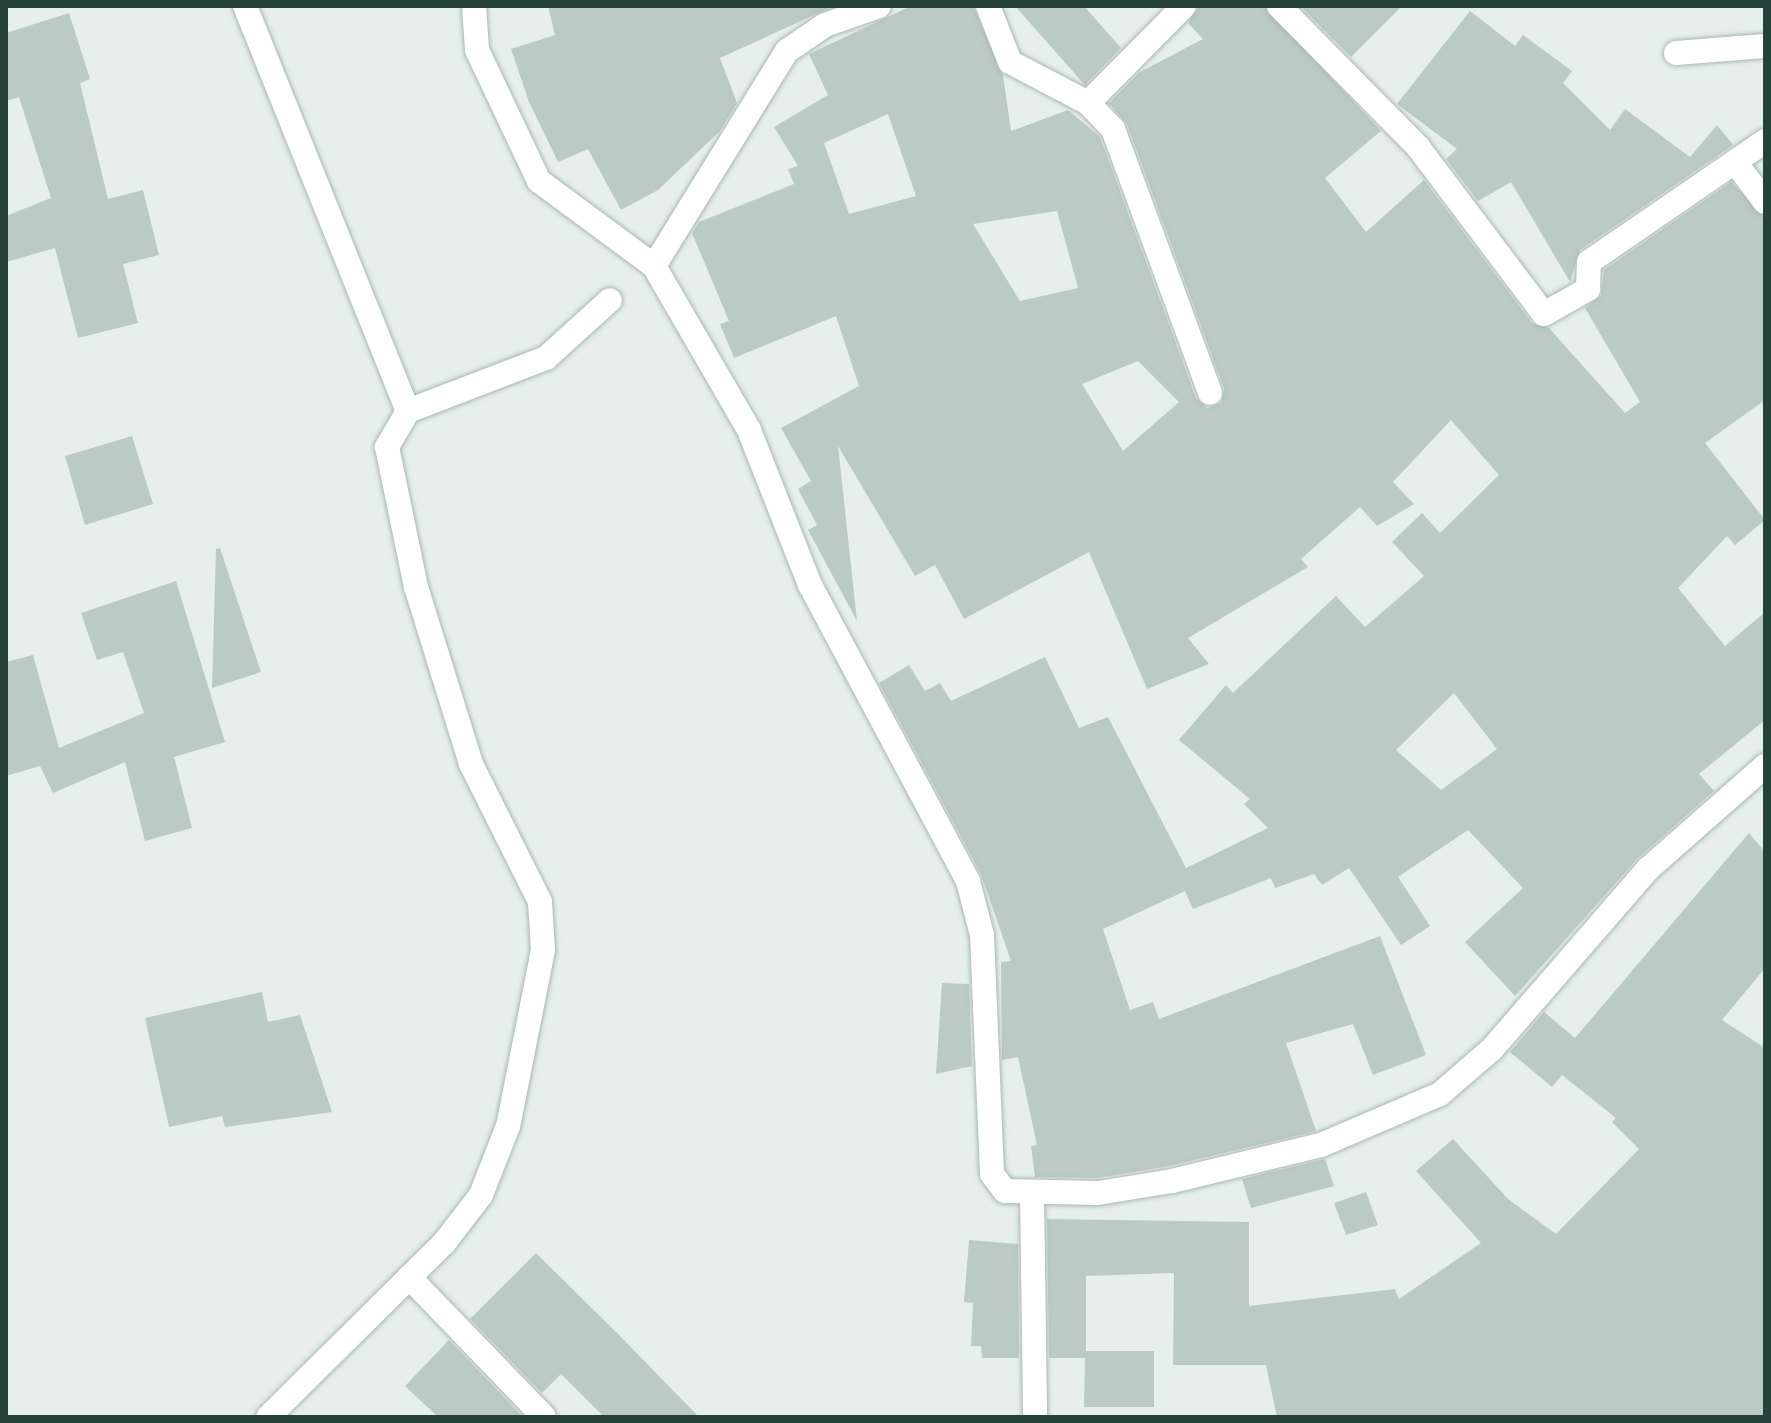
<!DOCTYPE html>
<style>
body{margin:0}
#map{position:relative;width:1771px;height:1423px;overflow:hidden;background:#e6efeb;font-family:Barlow,sans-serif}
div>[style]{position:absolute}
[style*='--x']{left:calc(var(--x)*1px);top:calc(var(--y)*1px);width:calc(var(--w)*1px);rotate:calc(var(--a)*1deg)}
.building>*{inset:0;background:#bbcac4}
.roads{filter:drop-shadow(0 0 2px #a8b8b2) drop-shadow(0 0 2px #a8b8b2)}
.minor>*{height:24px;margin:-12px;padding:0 12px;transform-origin:12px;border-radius:12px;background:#fff}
span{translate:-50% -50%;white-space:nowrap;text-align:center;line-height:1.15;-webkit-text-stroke:7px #f7fbf9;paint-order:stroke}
.frame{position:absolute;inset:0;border:8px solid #24423a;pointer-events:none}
</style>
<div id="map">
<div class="building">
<div style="clip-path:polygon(548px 6px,834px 6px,720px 58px,737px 103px,720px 131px,658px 190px,621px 210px,588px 149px,558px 162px,529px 102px,511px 49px,555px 35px)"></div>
<div style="clip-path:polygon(evenodd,911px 6px,973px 6px,1003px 75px,1011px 131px,1068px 110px,1100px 137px,1196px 398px,1207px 408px,1221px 403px,1224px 388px,1127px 124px,1109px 103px,1140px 72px,1203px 39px,1188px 23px,1199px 6px,1264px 6px,1381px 131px,1325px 178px,1366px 232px,1424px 180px,1532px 323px,1549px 328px,1625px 413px,1640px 402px,1585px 308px,1601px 296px,1604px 270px,1731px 182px,1765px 217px,1765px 400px,1705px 443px,1765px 520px,1735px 545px,1727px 536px,1678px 588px,1725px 646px,1765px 612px,1765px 720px,1699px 774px,1714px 791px,1637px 859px,1515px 996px,1465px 942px,1523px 888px,1468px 830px,1398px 877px,1430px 926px,1401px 945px,1349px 868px,1322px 885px,1314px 874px,1275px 888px,1271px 878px,1193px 909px,1185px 891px,1103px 929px,1130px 1010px,1153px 1002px,1159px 1019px,1380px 936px,1426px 1055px,1373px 1075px,1353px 1024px,1286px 1043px,1316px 1131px,1169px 1166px,1097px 1178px,1035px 1177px,1031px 1146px,1037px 1145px,1018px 1057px,1002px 1060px,1001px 962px,1011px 961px,981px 874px,879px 683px,909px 665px,925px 691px,940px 683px,951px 701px,1045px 657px,1079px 728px,1108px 717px,1186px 868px,1268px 828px,1244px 804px,1250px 799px,1179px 740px,1226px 685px,1233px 693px,1336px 596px,1365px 627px,1424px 576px,1392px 542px,1422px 513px,1440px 533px,1499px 475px,1451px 420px,1393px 482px,1414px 504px,1377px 526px,1360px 507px,1301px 559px,1308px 567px,1188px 638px,1209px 664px,1147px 689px,1089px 552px,964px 619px,935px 565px,915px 576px,838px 446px,857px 621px,808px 530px,817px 525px,798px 489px,811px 481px,781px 428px,859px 386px,836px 316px,734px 358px,720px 324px,729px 321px,692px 233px,699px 222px,794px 184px,788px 169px,798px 166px,774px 127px,828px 95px,809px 54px,911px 6px,888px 114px,916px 196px,849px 214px,824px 143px,888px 114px,911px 6px,1057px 211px,1078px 288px,1020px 301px,973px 224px,1057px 211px,911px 6px,1138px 361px,1179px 402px,1123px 451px,1082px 384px,1138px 361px,911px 6px,1454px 693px,1497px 749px,1441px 790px,1396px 750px,1454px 693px)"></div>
<div style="clip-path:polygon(1015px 6px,1084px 6px,1121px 48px,1085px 85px)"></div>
<div style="clip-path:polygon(1300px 6px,1402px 6px,1351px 57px)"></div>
<div style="clip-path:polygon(1470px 11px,1515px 46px,1523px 35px,1572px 71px,1563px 83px,1610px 130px,1625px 109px,1690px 157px,1717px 125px,1733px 145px,1580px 250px,1570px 282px,1511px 182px,1478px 201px,1446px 159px,1457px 149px,1397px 104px)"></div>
<div style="clip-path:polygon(69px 13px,90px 79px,80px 83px,108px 199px,143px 190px,159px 255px,123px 264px,138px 323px,78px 338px,55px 248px,6px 262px,6px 216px,51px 198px,19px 97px,6px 101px,6px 33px)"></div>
<div style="clip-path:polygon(132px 436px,153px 504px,85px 525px,65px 456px)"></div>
<div style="clip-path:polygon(220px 548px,261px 672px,212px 688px,216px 549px)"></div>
<div style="clip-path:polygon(176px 581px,225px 742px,174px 757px,192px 828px,145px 841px,125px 762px,53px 793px,40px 766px,6px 776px,6px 662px,33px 655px,59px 748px,144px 713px,123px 652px,97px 660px,81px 613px)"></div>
<div style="clip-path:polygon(1749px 833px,1765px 852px,1765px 968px,1722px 1020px,1765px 1048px,1765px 1417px,1277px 1417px,1266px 1365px,1173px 1365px,1174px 1273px,1086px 1276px,1086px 1351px,1154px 1351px,1154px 1407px,1084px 1407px,1085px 1358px,1049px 1358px,1047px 1219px,1249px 1222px,1249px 1306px,1395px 1289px,1399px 1299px,1481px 1243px,1416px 1171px,1453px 1139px,1508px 1199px,1556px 1234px,1639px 1149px,1612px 1122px,1616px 1118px,1562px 1075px,1552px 1087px,1510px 1052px,1544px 1012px,1575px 1038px)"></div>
<div style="clip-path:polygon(942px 983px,969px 984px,972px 1066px,936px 1074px)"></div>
<div style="clip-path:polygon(262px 992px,268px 1022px,300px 1015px,332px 1112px,225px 1127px,222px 1116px,169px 1127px,145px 1018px)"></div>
<div style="clip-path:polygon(1325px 1159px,1334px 1186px,1251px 1208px,1242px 1179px)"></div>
<div style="clip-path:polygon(1366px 1192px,1378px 1225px,1346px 1235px,1334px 1203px)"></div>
<div style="clip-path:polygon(969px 1240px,1018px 1244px,1019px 1358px,982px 1358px,981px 1346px,971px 1346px,973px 1303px,964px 1302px)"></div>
<div style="clip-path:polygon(536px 1253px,620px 1336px,699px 1417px,604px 1417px,561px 1374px,542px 1393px,470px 1319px)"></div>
<div style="clip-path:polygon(449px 1340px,521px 1415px,519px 1417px,438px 1417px,405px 1386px)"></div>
</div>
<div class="roads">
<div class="minor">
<div style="--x:245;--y:6;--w:437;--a:68.1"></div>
<div style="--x:408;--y:411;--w:42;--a:120.3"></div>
<div style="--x:387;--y:447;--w:143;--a:78.3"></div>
<div style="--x:416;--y:587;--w:185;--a:72.7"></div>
<div style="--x:471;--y:764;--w:154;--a:63.4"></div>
<div style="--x:540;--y:902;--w:48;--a:86.4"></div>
<div style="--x:543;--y:950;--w:179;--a:101.2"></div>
<div style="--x:508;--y:1126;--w:74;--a:111.4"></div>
<div style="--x:481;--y:1195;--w:61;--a:127.6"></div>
<div style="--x:444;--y:1243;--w:247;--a:135.3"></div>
<div style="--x:474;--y:6;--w:44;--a:86.1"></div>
<div style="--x:477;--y:50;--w:145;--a:64.7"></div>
<div style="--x:539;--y:181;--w:143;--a:36.5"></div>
<div style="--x:654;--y:266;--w:190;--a:59.9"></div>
<div style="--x:749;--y:430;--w:167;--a:68.5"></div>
<div style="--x:810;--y:585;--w:336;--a:61.9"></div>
<div style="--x:968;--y:881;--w:56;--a:75.5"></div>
<div style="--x:982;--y:935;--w:239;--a:87.6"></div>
<div style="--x:992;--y:1174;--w:21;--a:53"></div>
<div style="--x:1005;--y:1191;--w:93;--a:1.2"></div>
<div style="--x:1098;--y:1193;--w:75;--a:-9.2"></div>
<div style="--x:1172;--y:1181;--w:153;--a:-13.6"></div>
<div style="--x:1321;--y:1145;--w:129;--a:-23.2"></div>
<div style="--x:1440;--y:1094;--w:69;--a:-40.9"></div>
<div style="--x:1492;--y:1049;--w:238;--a:-49.1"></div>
<div style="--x:1648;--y:869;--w:156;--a:-41.4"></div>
<div style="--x:988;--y:6;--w:60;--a:68.6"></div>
<div style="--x:1010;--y:62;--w:88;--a:27.7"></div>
<div style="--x:1088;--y:103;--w:36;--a:46"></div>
<div style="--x:1113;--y:129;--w:281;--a:69.8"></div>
<div style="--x:1279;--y:6;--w:198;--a:45.4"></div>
<div style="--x:1418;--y:147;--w:209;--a:53"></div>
<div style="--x:1544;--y:314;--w:51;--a:-29.6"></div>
<div style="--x:1588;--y:289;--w:27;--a:-88"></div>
<div style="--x:1589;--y:262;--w:214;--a:-34.5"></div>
<div style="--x:1676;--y:53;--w:89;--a:-4.5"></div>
<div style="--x:1088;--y:103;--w:136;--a:-45.3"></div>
<div style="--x:1735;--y:162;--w:50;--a:53.1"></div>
<div style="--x:654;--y:266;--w:253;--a:-58.3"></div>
<div style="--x:787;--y:51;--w:46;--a:-34.4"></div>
<div style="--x:825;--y:25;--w:57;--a:-19.4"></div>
<div style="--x:408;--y:411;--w:148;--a:-21"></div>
<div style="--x:546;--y:358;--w:86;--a:-42.2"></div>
<div style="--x:1032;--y:1193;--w:224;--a:89.2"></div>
<div style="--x:409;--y:1277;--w:194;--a:46"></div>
</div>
</div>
<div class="frame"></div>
</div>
